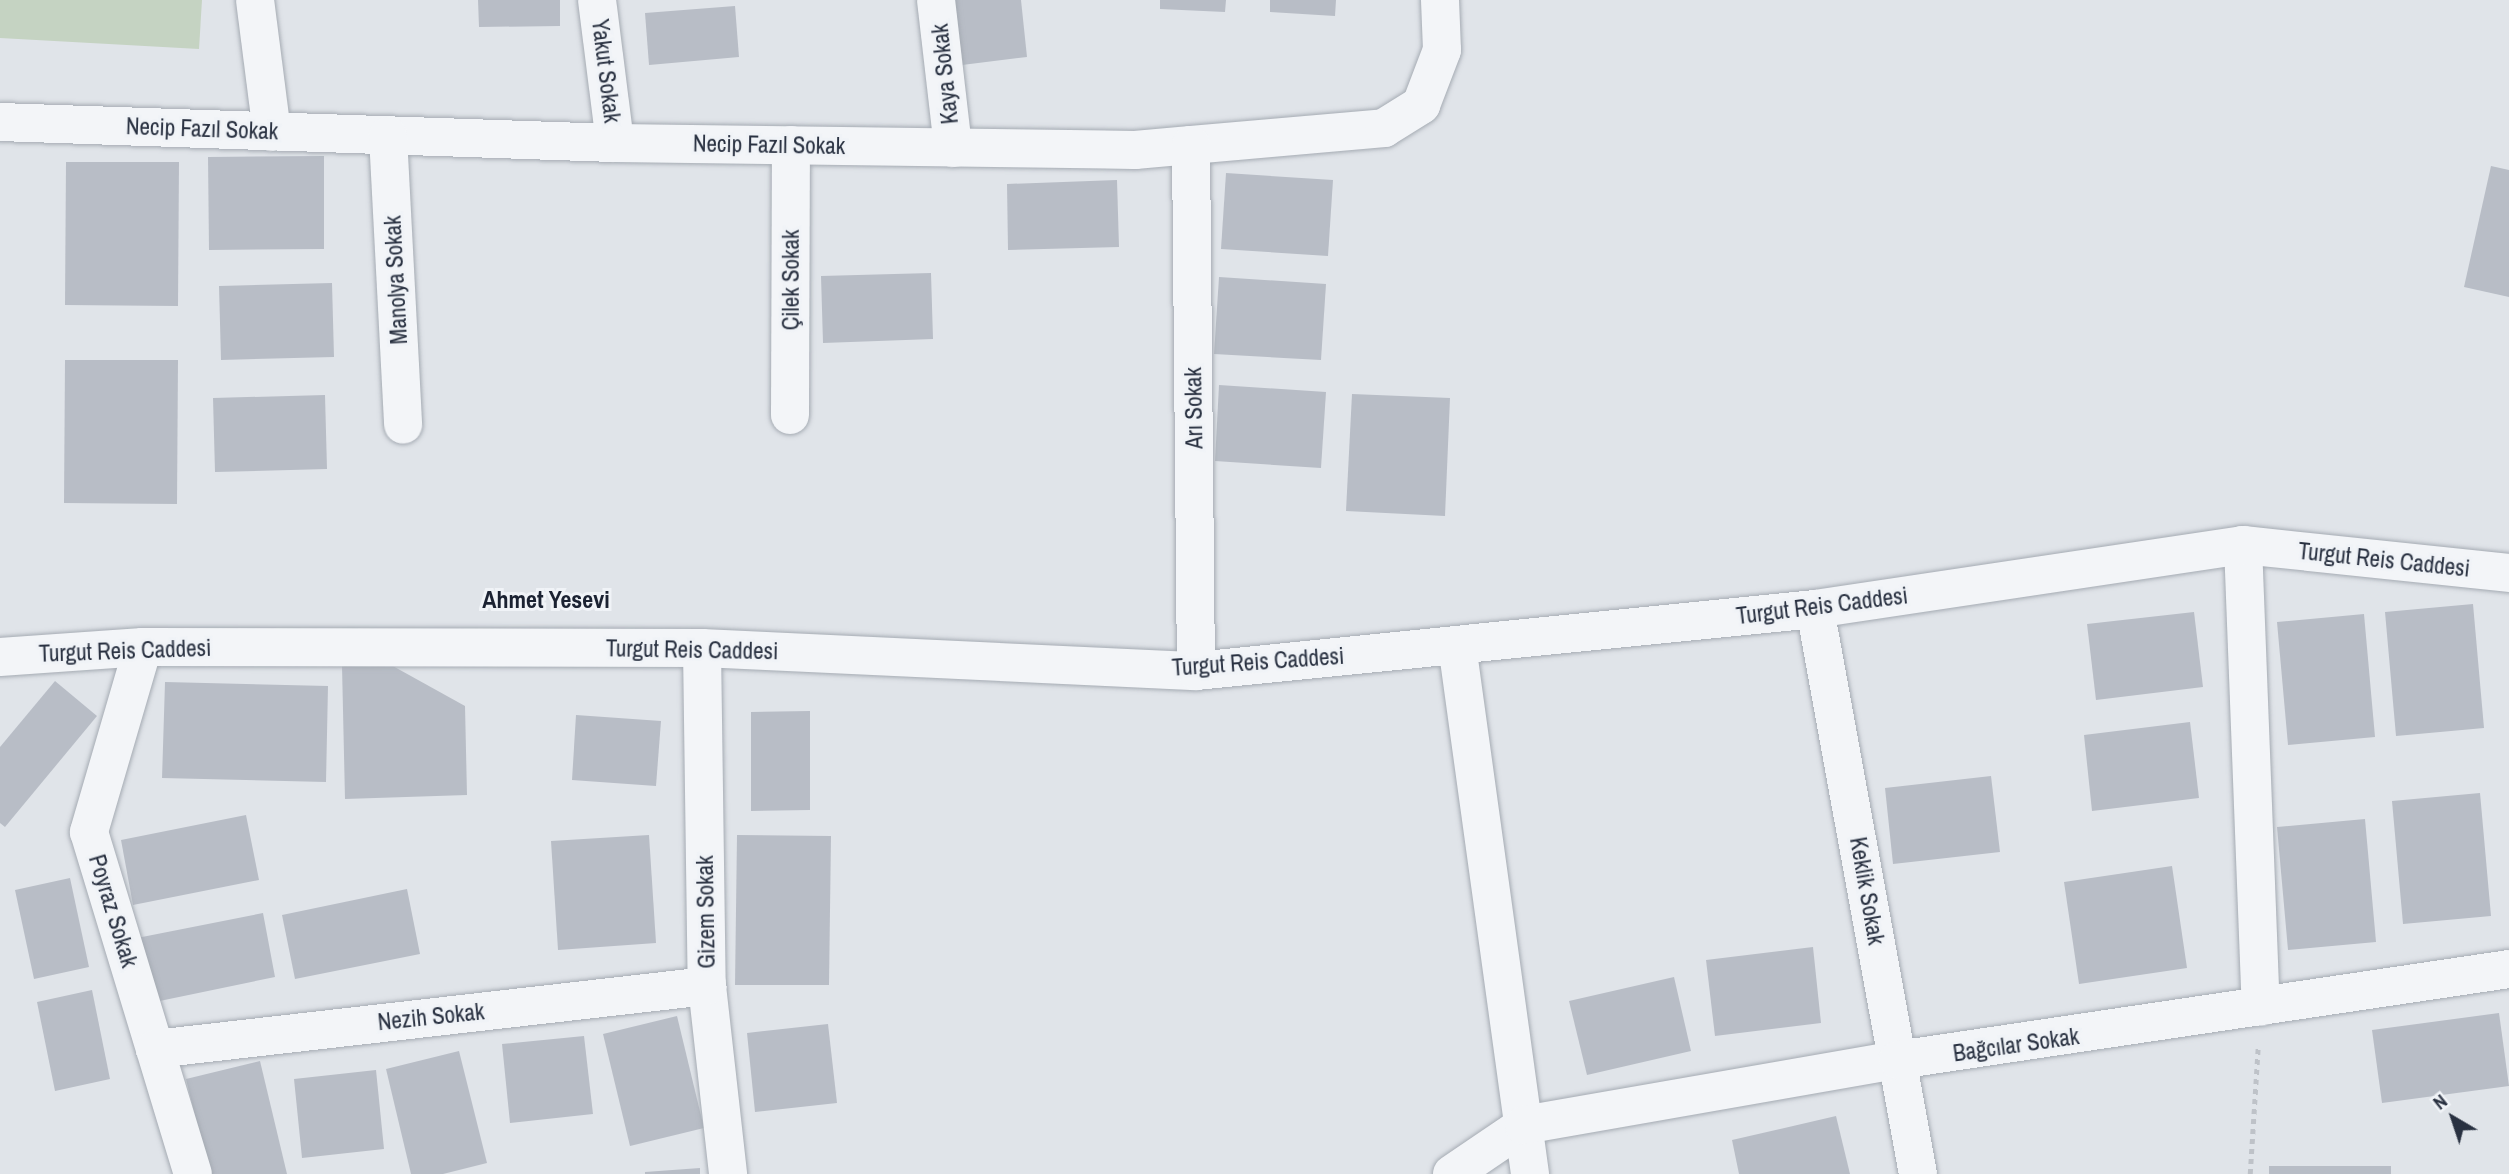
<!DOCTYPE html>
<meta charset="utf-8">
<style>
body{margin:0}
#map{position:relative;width:2509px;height:1174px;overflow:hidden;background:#e0e4e9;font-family:"Archivo Narrow",sans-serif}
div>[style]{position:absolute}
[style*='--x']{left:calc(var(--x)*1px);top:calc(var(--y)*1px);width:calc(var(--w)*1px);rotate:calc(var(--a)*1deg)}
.green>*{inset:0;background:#c5d3c2}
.building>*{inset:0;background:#b8bdc6}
.path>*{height:4.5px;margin-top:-2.25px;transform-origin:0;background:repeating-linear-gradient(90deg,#bec2c8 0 5px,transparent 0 10px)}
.roads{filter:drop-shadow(0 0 2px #a5abb3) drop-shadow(0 0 2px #a5abb3)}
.minor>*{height:38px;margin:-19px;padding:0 19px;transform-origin:19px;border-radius:19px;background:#f3f5f8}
span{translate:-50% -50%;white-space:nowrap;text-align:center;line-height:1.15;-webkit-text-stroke:6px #f0f3f7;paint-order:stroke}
.street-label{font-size:23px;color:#293141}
.neighbourhood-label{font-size:24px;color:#1b2232;font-weight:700}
.north{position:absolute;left:2418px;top:1083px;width:70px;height:70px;-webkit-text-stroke:5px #f0f3f7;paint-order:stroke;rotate:321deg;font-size:19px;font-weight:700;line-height:28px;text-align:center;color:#293141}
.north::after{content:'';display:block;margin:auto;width:24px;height:32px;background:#293141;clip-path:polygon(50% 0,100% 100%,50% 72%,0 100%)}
</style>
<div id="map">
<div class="green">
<div style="clip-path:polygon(0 0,202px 0,199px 49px,0 38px)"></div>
</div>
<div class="building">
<div style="clip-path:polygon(478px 0,560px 0,560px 26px,479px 27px)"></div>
<div style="clip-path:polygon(955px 0,1021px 0,1027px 57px,962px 65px)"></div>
<div style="clip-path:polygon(1160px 0,1226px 0,1225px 12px,1160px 9px)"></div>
<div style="clip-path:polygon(1270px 0,1336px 0,1335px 16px,1270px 12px)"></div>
<div style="clip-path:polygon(735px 6px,739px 57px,649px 65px,645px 13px)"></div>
<div style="clip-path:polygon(324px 156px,324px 249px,209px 250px,208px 157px)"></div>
<div style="clip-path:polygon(66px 162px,179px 162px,178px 306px,65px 305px)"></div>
<div style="clip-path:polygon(2491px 166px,2509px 170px,2509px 297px,2464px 287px)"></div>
<div style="clip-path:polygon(1226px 173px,1333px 180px,1328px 256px,1221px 249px)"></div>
<div style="clip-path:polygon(1117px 180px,1119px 247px,1008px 250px,1007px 184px)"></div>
<div style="clip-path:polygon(931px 273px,933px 339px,823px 343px,821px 276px)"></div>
<div style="clip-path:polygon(1219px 277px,1326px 284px,1321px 360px,1214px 354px)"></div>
<div style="clip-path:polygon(332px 283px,334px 357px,221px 360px,219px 286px)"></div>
<div style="clip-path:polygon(65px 360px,178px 360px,177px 504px,64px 503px)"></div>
<div style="clip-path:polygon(1219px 385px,1326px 392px,1321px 468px,1215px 461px)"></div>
<div style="clip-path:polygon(1352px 394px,1450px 398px,1445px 516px,1346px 511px)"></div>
<div style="clip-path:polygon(325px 395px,327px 469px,215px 472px,213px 398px)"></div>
<div style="clip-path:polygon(2473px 604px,2484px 728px,2396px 736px,2385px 612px)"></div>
<div style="clip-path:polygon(2194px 612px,2203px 687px,2096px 700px,2087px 624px)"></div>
<div style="clip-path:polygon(2364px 614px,2375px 737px,2288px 745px,2277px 622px)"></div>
<div style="clip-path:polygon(391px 665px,465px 706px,467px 795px,345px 799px,342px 666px)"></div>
<div style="clip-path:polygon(55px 681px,97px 716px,5px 827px,0 823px,0 747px)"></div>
<div style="clip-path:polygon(165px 682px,328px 686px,326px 782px,162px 778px)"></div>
<div style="clip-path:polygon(810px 711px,810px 810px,751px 811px,751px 712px)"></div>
<div style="clip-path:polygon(576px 715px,661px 721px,656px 786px,572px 780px)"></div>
<div style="clip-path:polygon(2190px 722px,2199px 798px,2092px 811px,2084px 735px)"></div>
<div style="clip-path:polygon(1991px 776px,2000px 852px,1893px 864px,1885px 788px)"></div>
<div style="clip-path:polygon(2480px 793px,2491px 916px,2403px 924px,2392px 801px)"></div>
<div style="clip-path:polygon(246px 815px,259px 880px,133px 905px,121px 840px)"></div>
<div style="clip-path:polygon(2365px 819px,2376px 942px,2288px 950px,2277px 827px)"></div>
<div style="clip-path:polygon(649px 835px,656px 943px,558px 950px,551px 841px)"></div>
<div style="clip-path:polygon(737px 835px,831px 836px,829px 985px,735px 985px)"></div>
<div style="clip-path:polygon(2172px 866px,2187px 968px,2079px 984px,2064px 882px)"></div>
<div style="clip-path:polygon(70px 878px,89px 967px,34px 979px,15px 890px)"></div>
<div style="clip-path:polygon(407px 889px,420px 954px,295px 979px,282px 915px)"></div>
<div style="clip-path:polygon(263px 913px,275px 977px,150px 1003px,137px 938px)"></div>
<div style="clip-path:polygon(1813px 947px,1821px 1023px,1715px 1036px,1706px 960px)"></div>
<div style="clip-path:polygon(1674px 977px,1691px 1051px,1587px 1075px,1569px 1001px)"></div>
<div style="clip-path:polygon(92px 990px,110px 1079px,55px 1091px,37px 1002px)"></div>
<div style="clip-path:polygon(2499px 1013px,2509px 1086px,2382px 1103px,2372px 1030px)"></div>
<div style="clip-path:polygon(677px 1016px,704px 1128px,630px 1146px,603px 1034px)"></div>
<div style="clip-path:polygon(828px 1024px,837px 1103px,755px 1112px,747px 1033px)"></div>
<div style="clip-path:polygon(584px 1036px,593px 1114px,510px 1123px,502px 1044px)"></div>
<div style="clip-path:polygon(459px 1051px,487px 1163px,443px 1174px,411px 1174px,386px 1069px)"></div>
<div style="clip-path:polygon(260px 1061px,287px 1174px,209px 1174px,186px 1079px)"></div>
<div style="clip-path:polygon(376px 1070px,384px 1149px,302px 1158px,294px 1079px)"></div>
<div style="clip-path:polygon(1836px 1116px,1850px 1174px,1739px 1174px,1732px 1140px)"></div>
<div style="clip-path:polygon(2269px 1166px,2391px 1166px,2391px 1174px,2269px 1174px)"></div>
<div style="clip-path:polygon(700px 1168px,700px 1174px,645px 1174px,645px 1172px)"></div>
</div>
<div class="path">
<div style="--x:2250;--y:1174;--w:128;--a:-86.4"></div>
</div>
<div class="roads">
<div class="minor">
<div style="--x:255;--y:0;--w:133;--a:82.7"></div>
<div style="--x:597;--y:0;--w:144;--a:82.8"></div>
<div style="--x:936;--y:0;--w:149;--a:83.4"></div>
<div style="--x:0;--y:122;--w:615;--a:1.96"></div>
<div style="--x:615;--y:143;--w:520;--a:0.77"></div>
<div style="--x:1135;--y:150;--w:56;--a:-5.1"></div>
<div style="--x:1191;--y:145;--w:194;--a:-5"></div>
<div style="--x:1384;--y:128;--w:44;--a:-31.9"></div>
<div style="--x:1421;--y:105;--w:59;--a:-69.1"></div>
<div style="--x:1442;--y:50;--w:50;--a:-92.3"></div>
<div style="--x:388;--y:136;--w:289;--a:87"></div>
<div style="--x:1191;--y:145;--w:526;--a:89.46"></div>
<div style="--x:790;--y:415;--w:270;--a:-89.8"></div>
<div style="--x:2243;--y:545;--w:462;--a:87.8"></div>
<div style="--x:1815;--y:609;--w:574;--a:79.67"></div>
<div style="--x:1457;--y:645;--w:534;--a:82.14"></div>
<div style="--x:143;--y:647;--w:193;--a:106.3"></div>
<div style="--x:89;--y:832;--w:357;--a:73.1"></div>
<div style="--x:702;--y:648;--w:338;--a:89.2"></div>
<div style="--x:707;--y:986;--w:189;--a:83.6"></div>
<div style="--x:0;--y:657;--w:143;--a:-4"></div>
<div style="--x:143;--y:647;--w:559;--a:0.1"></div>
<div style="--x:702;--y:648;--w:495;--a:2.7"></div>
<div style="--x:1196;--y:671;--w:622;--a:-5.72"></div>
<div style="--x:1815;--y:609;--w:433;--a:-8.5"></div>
<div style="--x:2243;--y:545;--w:267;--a:6"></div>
<div style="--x:155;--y:1049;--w:556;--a:-6.51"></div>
<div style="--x:1452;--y:1174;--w:87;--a:-34.2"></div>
<div style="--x:1524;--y:1125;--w:380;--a:-9.9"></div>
<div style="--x:1898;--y:1060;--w:618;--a:-8.47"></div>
</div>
</div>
<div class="street-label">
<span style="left:606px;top:71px;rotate:83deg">Yakut Sokak</span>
<span style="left:945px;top:74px;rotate:-96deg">Kaya Sokak</span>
<span style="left:202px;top:129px;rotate:2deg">Necip Fazıl Sokak</span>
<span style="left:769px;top:145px;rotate:1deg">Necip Fazıl Sokak</span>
<span style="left:396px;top:280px;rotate:-93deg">Manolya Sokak</span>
<span style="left:791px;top:280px;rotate:-90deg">Çilek Sokak</span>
<span style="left:1194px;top:408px;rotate:-91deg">Arı Sokak</span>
<span style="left:2384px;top:560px;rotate:6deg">Turgut Reis Caddesi</span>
<span style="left:1822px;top:606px;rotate:-7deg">Turgut Reis Caddesi</span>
<span style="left:692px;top:650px;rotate:1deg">Turgut Reis Caddesi</span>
<span style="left:125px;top:651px;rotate:-2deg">Turgut Reis Caddesi</span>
<span style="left:1258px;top:662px;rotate:-4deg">Turgut Reis Caddesi</span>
<span style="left:1867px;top:891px;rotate:80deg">Keklik Sokak</span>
<span style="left:113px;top:911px;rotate:73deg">Poyraz Sokak</span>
<span style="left:706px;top:912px;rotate:-91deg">Gizem Sokak</span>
<span style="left:431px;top:1017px;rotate:-6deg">Nezih Sokak</span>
<span style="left:2016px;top:1045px;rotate:-8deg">Bağcılar Sokak</span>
</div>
<div class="neighbourhood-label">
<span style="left:546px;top:600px">Ahmet Yesevi</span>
</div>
<div class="north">N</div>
</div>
